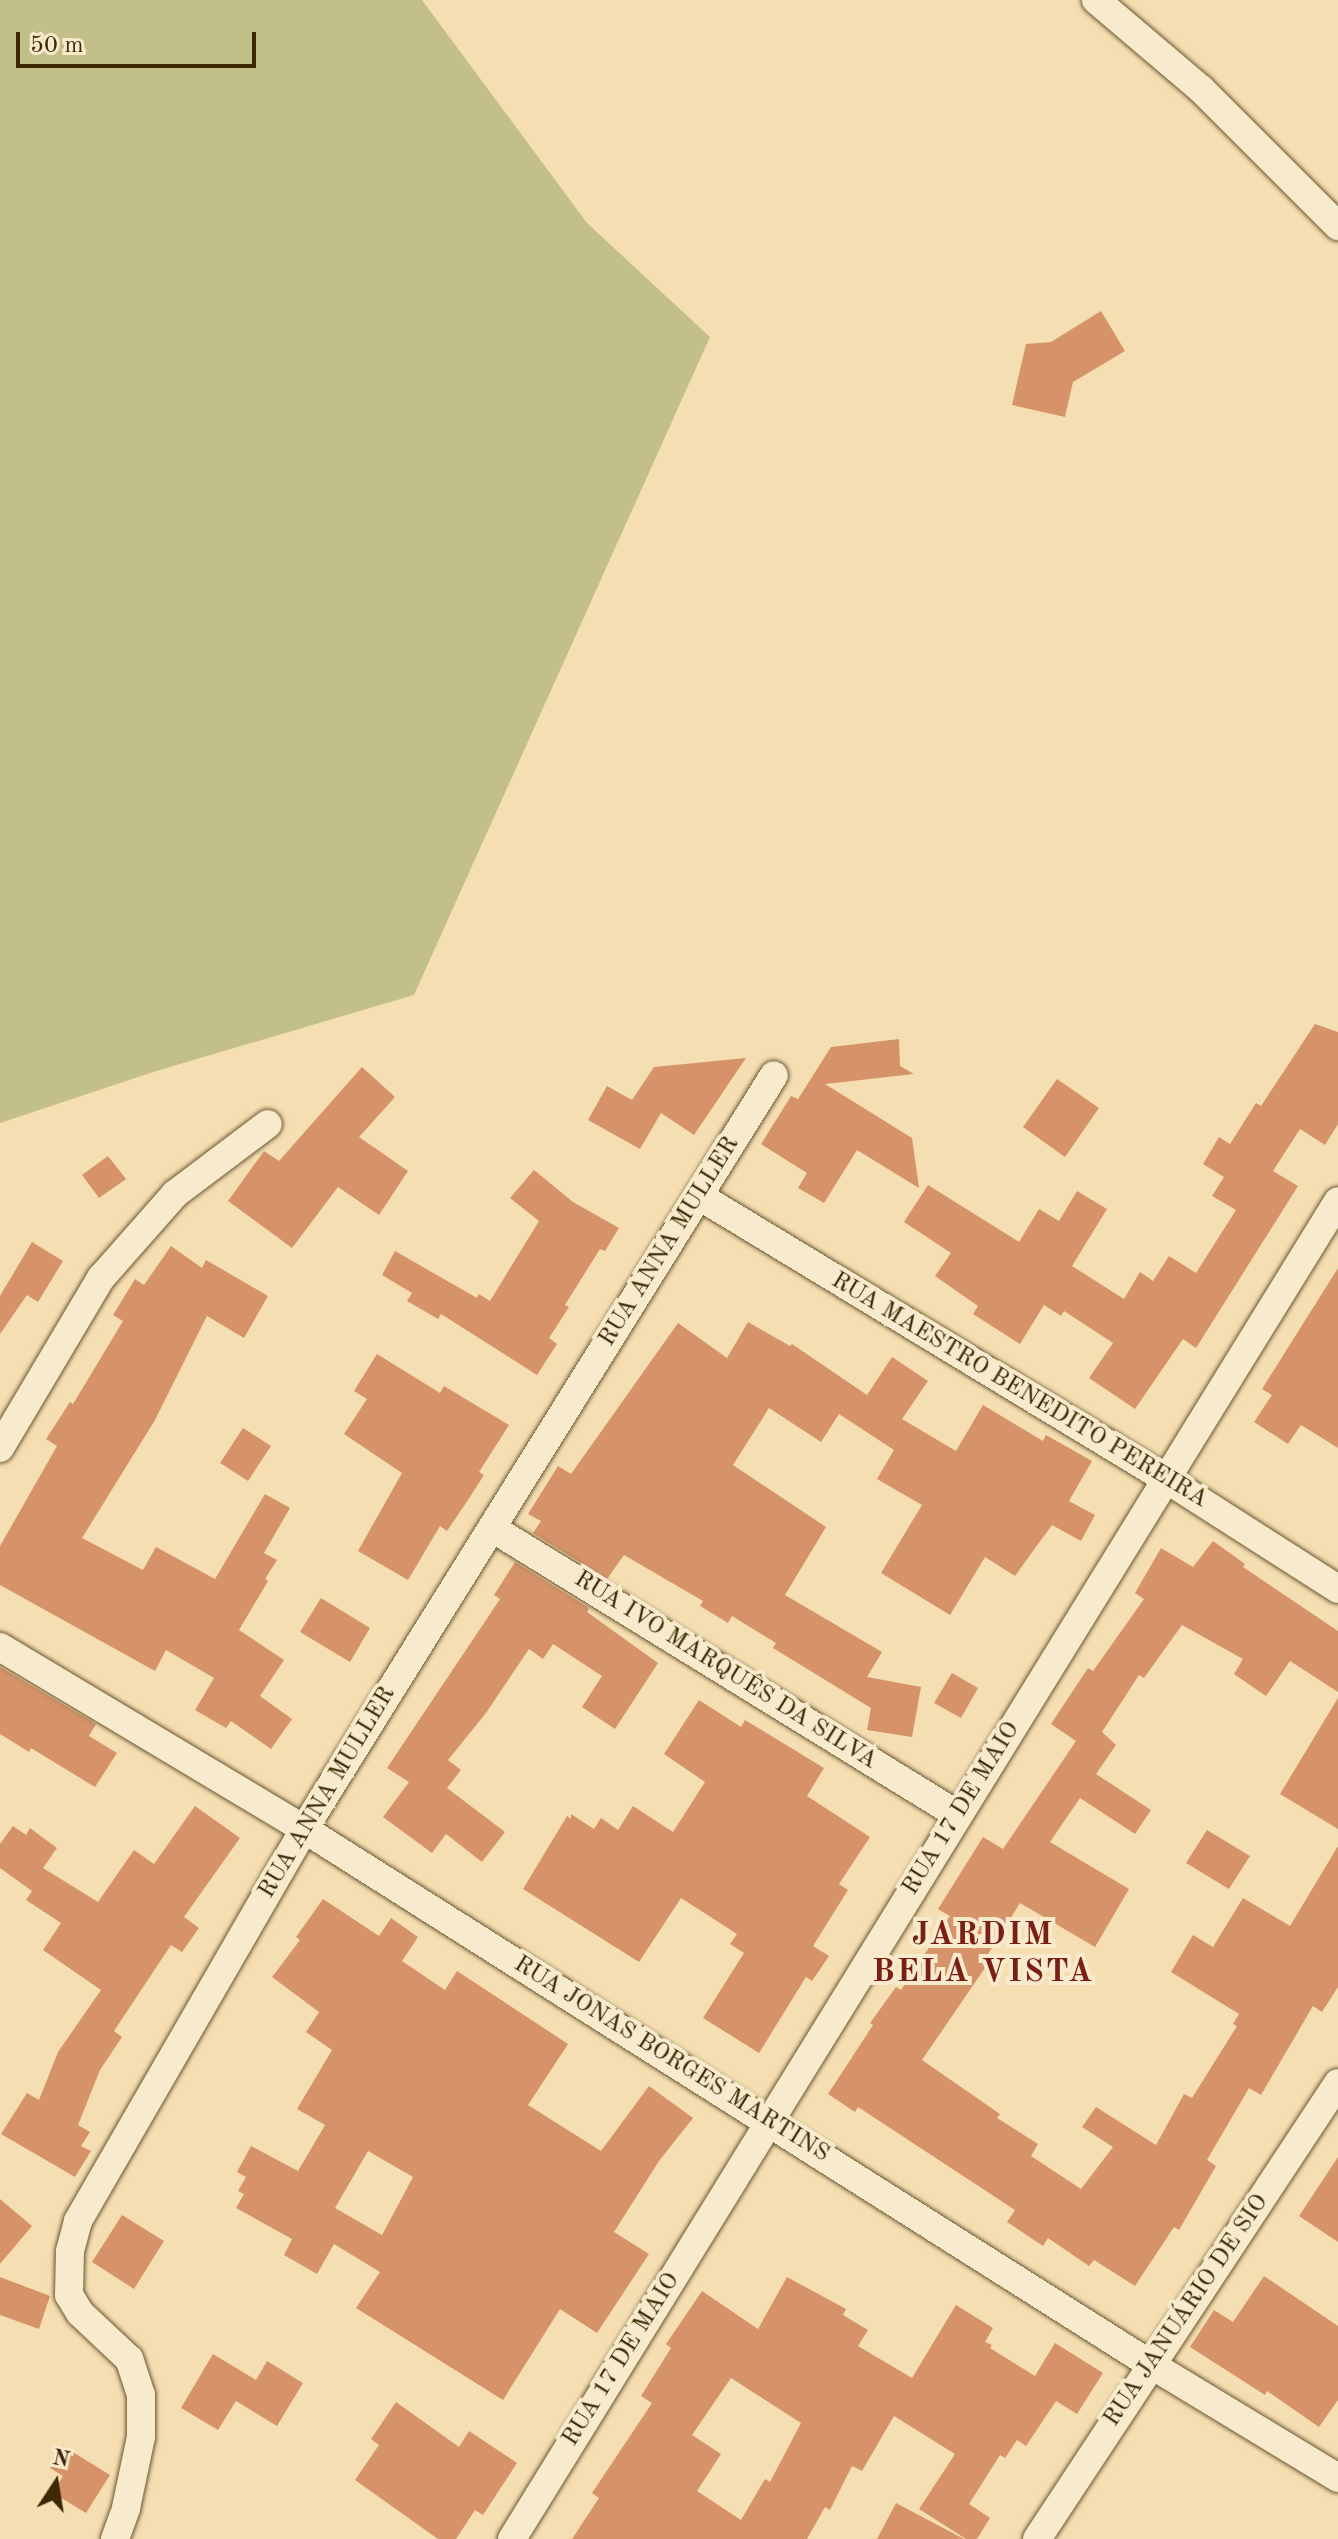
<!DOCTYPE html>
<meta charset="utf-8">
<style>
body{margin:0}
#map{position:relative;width:1338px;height:2539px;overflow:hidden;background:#f5dfb2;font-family:"Old Standard TT",serif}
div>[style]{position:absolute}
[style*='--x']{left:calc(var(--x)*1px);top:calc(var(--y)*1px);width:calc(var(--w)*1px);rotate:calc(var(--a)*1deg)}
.green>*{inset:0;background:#c2c088}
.building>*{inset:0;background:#d69369}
.roads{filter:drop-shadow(0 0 2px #6c5630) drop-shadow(0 0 2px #6c5630)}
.street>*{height:28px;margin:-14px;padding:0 14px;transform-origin:14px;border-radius:14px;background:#f8eacd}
span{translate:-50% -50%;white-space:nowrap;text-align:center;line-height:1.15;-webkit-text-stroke:8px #f8eacd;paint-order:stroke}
.street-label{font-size:24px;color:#3e2804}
.district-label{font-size:32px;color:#7a1f14;font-weight:700;letter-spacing:2px}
.north{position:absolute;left:16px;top:2443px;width:80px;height:80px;-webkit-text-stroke:6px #f8eacd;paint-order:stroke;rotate:12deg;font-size:22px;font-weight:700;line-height:32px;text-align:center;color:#3e2804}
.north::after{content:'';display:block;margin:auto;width:28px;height:36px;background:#3e2804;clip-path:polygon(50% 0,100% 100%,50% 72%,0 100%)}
.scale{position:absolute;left:16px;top:32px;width:240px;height:36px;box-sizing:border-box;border:4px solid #3e2804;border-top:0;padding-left:10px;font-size:24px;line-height:28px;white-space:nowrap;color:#3e2804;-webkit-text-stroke:6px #f8eacd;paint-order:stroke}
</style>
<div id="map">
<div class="green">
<div style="clip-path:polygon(0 0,422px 0,587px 223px,710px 337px,414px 995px,153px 1072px,0 1123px)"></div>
</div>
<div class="building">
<div style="clip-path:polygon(1101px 311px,1125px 351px,1073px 382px,1065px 417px,1012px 405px,1026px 344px,1051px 342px)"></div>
<div style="clip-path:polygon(1315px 1024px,1338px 1032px,1338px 1124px,1325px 1145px,1300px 1129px,1273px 1171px,1298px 1186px,1196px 1348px,1183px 1339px,1135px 1409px,1089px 1378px,1113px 1343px,1064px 1311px,1061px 1316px,1044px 1305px,1020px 1344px,973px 1314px,978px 1306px,935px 1276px,951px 1253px,904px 1222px,928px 1185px,1019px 1242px,1039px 1209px,1059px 1221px,1077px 1191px,1107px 1209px,1072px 1266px,1124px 1299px,1140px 1272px,1153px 1281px,1169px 1256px,1196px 1273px,1236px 1210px,1212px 1196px,1224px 1177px,1203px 1164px,1219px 1137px,1230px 1144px,1256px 1103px,1261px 1106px)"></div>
<div style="clip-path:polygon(899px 1039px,900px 1066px,914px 1074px,825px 1084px,912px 1138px,919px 1188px,857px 1150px,824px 1203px,798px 1188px,807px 1173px,761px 1144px,791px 1096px,798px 1099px,831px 1047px)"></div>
<div style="clip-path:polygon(746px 1058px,694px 1135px,661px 1113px,640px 1149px,588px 1120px,607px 1086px,632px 1100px,654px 1067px)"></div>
<div style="clip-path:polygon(362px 1067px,395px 1097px,359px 1137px,408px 1171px,379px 1215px,338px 1187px,292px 1248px,228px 1201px,264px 1151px,279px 1161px)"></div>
<div style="clip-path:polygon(1057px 1079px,1099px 1108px,1065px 1157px,1023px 1127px)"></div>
<div style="clip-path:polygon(108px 1156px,126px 1179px,99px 1198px,82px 1175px)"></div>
<div style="clip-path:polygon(534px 1170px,573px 1202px,619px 1228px,605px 1251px,600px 1249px,565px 1305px,569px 1307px,549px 1338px,557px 1344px,537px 1375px,441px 1314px,438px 1319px,407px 1301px,412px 1293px,382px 1275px,395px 1251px,477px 1298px,479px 1294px,490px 1301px,539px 1221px,510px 1198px)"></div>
<div style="clip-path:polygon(32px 1242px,63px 1261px,38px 1302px,27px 1295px,0 1334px,0 1296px)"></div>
<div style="clip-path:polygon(171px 1246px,202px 1268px,206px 1260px,268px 1296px,244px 1338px,207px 1316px,155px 1420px,82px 1538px,143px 1570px,156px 1547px,215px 1579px,265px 1494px,290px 1508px,264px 1553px,277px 1560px,265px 1579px,268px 1581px,239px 1630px,284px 1660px,260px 1696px,292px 1719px,271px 1749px,231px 1721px,226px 1728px,195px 1710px,214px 1678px,166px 1650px,155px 1671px,0 1585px,0 1546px,57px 1446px,46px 1439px,70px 1402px,73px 1404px,123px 1321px,113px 1315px,135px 1279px,144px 1285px)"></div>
<div style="clip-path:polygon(1338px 1268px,1338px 1448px,1301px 1425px,1288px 1444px,1254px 1422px,1272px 1395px,1262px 1389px)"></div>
<div style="clip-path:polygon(748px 1322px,790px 1346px,792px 1344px,867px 1395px,892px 1357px,928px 1381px,902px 1419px,956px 1451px,983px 1405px,1043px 1441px,1046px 1435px,1092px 1461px,1069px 1501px,1095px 1515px,1081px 1541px,1052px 1525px,1015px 1576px,985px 1557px,950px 1615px,881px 1573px,922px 1505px,877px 1479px,894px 1450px,839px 1414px,821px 1442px,769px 1408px,733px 1465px,826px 1527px,785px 1595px,882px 1652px,867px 1677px,921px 1687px,912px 1737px,867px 1730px,871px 1708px,773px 1648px,776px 1643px,732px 1616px,728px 1623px,700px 1606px,703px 1601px,624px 1555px,607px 1579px,533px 1533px,541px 1521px,528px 1514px,558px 1466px,571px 1474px,678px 1323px,727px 1358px)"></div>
<div style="clip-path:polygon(377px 1354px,440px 1393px,444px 1386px,509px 1425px,479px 1472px,484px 1475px,468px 1500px,447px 1531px,440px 1526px,408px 1580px,358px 1551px,402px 1473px,344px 1434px,367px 1399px,354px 1391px)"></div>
<div style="clip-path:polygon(243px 1428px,271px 1446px,248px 1481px,220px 1463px)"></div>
<div style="clip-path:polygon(1213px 1541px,1245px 1564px,1243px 1567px,1338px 1631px,1338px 1692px,1290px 1661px,1266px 1696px,1234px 1674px,1243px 1659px,1182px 1625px,1144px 1678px,1139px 1675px,1102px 1732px,1116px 1745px,1096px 1774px,1151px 1810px,1135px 1834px,1080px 1798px,1050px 1842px,1129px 1889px,1095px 1947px,1020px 1903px,983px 1962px,987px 1965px,922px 2060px,1000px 2114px,997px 2118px,1038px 2144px,1031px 2156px,1081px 2189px,1113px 2147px,1082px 2127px,1096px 2107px,1156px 2145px,1184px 2094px,1192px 2098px,1237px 2026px,1233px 2024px,1239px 2014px,1171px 1972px,1193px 1935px,1213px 1947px,1243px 1898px,1290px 1926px,1338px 1846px,1338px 1987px,1322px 2012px,1313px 2006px,1261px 2095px,1249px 2088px,1207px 2160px,1216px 2166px,1179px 2230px,1174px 2227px,1135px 2286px,1094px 2260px,1089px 2266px,1048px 2238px,1043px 2246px,1007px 2222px,1015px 2210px,858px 2107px,855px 2112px,828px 2094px,873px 2025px,870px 2023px,896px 1987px,901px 1990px,950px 1916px,938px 1909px,983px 1837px,1003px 1849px,1076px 1741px,1051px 1724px,1088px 1668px,1093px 1671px,1144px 1599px,1135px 1593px,1161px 1548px,1193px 1567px)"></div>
<div style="clip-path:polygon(515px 1562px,589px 1608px,587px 1612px,658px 1663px,615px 1729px,582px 1707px,602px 1676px,553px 1644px,543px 1659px,529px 1649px,486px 1713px,448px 1760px,461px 1770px,447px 1788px,505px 1832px,482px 1862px,446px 1834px,432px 1853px,383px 1817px,409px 1782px,387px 1768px,500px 1599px,494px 1595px)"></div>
<div style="clip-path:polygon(321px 1598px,370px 1628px,350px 1662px,300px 1632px)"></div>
<div style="clip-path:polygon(0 1667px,96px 1724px,89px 1736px,117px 1753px,95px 1787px,31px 1748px,29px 1752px,0 1734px)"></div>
<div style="clip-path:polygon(952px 1673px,978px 1688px,961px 1718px,934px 1703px)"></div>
<div style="clip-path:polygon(1338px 1698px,1338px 1829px,1280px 1794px)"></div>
<div style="clip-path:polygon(699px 1700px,741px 1727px,745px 1720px,824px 1768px,807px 1796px,870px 1837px,839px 1884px,848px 1890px,813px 1946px,829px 1956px,812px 1981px,806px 1977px,759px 2053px,703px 2018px,744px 1953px,730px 1944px,737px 1934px,681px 1898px,639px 1962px,523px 1889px,567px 1816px,571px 1819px,571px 1814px,594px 1829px,601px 1818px,618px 1830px,633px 1806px,673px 1832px,705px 1782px,664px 1754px)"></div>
<div style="clip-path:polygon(195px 1806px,240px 1838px,184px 1917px,199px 1928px,182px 1952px,171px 1945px,114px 2031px,122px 2037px,100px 2070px,78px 2125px,90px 2132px,81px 2146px,91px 2151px,75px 2177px,1px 2134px,27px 2093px,39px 2100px,58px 2052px,101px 1990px,43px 1950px,61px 1923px,26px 1900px,32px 1891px,0 1868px,0 1844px,13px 1826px,26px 1835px,30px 1828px,57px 1848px,43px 1868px,98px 1902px,134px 1850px,154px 1864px)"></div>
<div style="clip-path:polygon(1207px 1830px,1250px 1856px,1229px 1889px,1186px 1863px)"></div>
<div style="clip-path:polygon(evenodd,323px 1899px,379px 1936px,391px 1918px,418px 1937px,402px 1961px,445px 1990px,457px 1971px,568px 2044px,528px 2105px,601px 2151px,649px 2086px,693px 2118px,659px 2161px,614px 2232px,649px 2254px,597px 2333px,560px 2309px,503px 2400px,356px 2308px,380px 2272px,334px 2244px,317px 2274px,284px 2255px,292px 2239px,236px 2208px,244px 2194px,238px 2191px,246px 2177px,237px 2172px,251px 2146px,298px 2171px,325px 2125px,297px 2109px,332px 2050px,306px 2032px,319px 2012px,272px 1977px,300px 1940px,296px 1937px,323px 1899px,368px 2151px,413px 2177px,382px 2235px,335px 2208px,368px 2151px)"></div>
<div style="clip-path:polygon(1338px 2157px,1338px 2242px,1299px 2216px)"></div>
<div style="clip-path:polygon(0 2199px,32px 2226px,0 2264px)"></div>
<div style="clip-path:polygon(122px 2215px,164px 2241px,134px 2289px,92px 2262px)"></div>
<div style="clip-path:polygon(1264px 2276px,1338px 2326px,1338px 2400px,1319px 2427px,1267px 2391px,1265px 2395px,1190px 2347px,1214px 2310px,1233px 2322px)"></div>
<div style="clip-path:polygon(0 2277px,50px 2296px,39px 2329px,0 2315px)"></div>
<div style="clip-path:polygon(evenodd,787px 2277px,846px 2309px,843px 2315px,868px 2330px,858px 2346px,912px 2378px,956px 2305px,993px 2328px,985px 2342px,992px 2345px,990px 2348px,1035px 2376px,1055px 2343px,1103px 2373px,1077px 2414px,1056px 2401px,1026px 2446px,1017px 2440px,1005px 2458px,1000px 2455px,969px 2504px,990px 2518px,977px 2539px,966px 2539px,919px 2509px,955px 2454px,894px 2416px,862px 2471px,852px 2466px,830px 2510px,825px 2507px,807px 2539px,572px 2539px,599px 2498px,592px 2493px,652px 2403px,641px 2396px,671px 2348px,666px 2344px,702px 2291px,758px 2329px,787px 2277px,731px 2378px,801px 2423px,770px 2482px,765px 2479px,741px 2520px,697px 2491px,721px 2454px,692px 2435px,731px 2378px)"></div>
<div style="clip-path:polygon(213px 2354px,256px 2380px,267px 2361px,303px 2383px,277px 2426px,236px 2401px,218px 2430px,181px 2408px)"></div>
<div style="clip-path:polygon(396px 2402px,459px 2447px,469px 2431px,517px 2463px,483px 2515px,475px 2510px,456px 2539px,438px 2539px,355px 2480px,379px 2445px,371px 2439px)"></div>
<div style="clip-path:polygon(63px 2446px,110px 2475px,86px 2513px,53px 2493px,63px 2476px,50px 2468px)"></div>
<div style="clip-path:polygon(896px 2503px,964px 2539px,877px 2539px)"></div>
</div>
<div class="roads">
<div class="street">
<div style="--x:1096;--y:0;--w:138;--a:40.3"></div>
<div style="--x:1201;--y:89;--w:194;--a:45"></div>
<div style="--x:699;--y:1196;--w:546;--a:31.22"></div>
<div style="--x:1166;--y:1479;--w:204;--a:32.6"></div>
<div style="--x:0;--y:1448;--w:198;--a:-59.3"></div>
<div style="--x:101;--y:1278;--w:112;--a:-48.6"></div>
<div style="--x:175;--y:1194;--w:116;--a:-37"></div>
<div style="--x:492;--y:1528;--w:547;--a:31.63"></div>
<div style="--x:0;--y:1647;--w:354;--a:30.9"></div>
<div style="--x:304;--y:1829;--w:1001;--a:32.31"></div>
<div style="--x:1150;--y:2364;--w:220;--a:31.2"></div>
<div style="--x:115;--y:2539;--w:33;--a:-70"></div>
<div style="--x:126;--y:2508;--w:73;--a:-78.1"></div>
<div style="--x:141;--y:2437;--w:42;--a:-90"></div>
<div style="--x:141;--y:2395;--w:38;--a:-108"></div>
<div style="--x:129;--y:2359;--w:67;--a:-136.8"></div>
<div style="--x:80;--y:2313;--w:21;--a:-121"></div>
<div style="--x:69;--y:2295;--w:44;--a:-88.7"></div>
<div style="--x:70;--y:2251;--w:31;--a:-75"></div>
<div style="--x:78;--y:2221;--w:452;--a:-60"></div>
<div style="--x:304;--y:1829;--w:888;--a:-58.06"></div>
<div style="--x:512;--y:2539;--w:1572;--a:-58.31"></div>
<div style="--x:1037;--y:2539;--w:546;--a:-56.57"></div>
</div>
</div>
<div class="street-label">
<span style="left:670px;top:1242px;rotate:-58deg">RUA ANNA MULLER</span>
<span style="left:1019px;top:1391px;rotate:31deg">RUA MAESTRO BENEDITO PEREIRA</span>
<span style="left:725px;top:1671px;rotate:32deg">RUA IVO MARQUÊS DA SILVA</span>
<span style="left:328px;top:1793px;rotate:-59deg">RUA ANNA MULLER</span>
<span style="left:962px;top:1809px;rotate:-58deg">RUA 17 DE MAIO</span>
<span style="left:671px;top:2060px;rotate:32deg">RUA JONAS BORGES MARTINS</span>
<span style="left:1187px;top:2311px;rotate:-56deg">RUA JANUÁRIO DE SIO</span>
<span style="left:622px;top:2360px;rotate:-58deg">RUA 17 DE MAIO</span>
</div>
<div class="district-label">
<span style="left:983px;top:1955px">JARDIM<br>BELA VISTA</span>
</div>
<div class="north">N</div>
<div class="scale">50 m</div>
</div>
